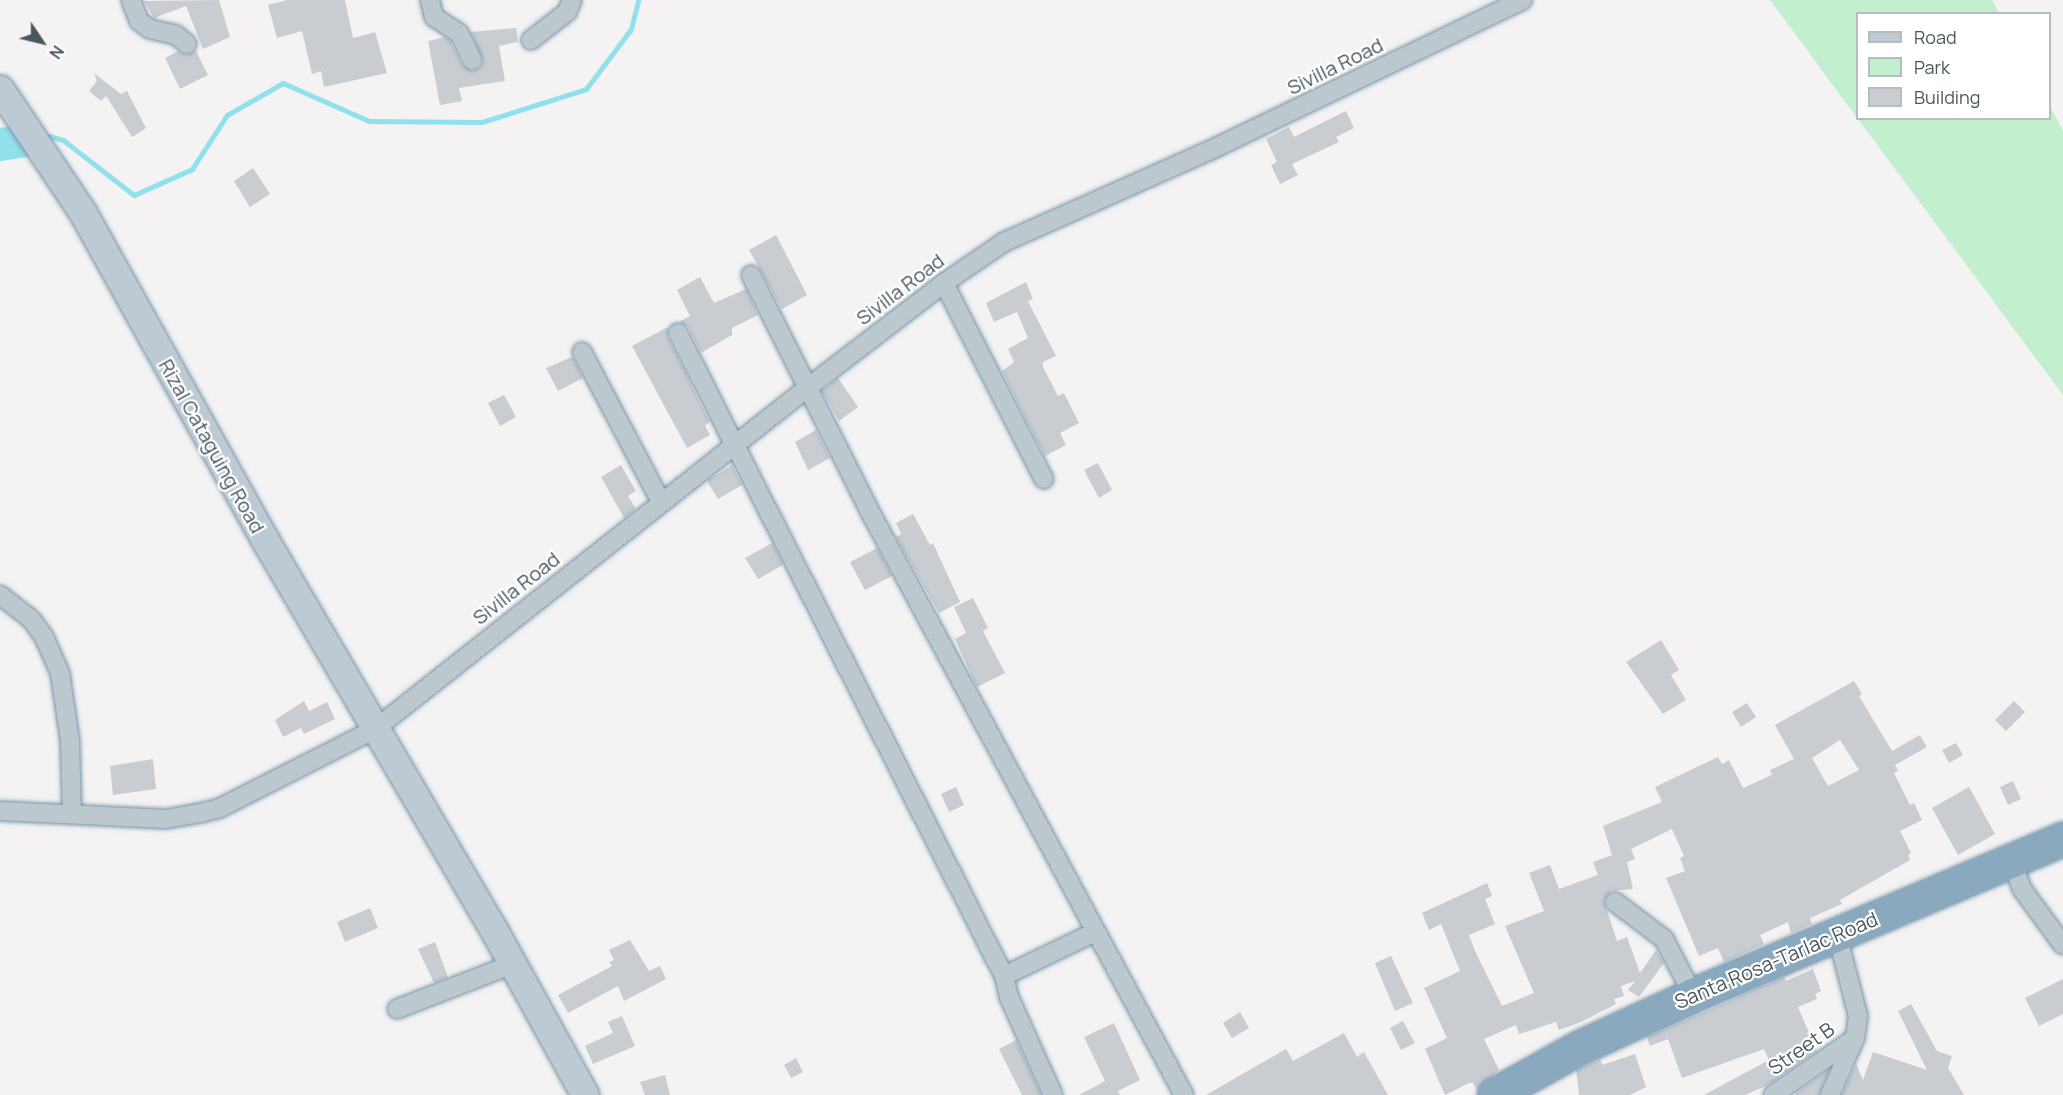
<!DOCTYPE html>
<style>
body{margin:0}
#map{position:relative;width:2063px;height:1095px;overflow:hidden;background:#f4f2f2;font-family:Manrope,sans-serif}
div>[style]{position:absolute}
[style*='--x']{left:calc(var(--x)*1px);top:calc(var(--y)*1px);width:calc(var(--w)*1px);rotate:calc(var(--a)*1deg)}
.green>*{inset:0;background:#c2f0cf}
.stream>*{height:5px;margin:-2.5px;padding:0 2.5px;transform-origin:2.5px;border-radius:2.5px;background:#90e1ec}
.river>*{height:33px;margin:-16.5px;padding:0 16.5px;transform-origin:16.5px;border-radius:16.5px;background:#90e1ec}
.building>*{inset:0;background:#c9cdd1}
.roads{filter:drop-shadow(0 0 2px #7594ab) drop-shadow(0 0 2px #7594ab)}
.street>*{height:18px;margin:-9px;padding:0 9px;transform-origin:9px;border-radius:9px;background:#bdc7ce}
.secondary>*{height:27px;margin:-13.5px;padding:0 13.5px;transform-origin:13.5px;border-radius:13.5px;background:#becad3}
.highway>*{height:33px;margin:-16.5px;padding:0 16.5px;transform-origin:16.5px;border-radius:16.5px;background:#8aa9bf}
span{translate:-50% -50%;white-space:nowrap;text-align:center;line-height:1.15;-webkit-text-stroke:4.5px #fff;paint-order:stroke}
.street-label{font-size:20px;color:#49575f}
.legend{position:absolute;left:1856px;top:12px;width:195px;height:108px;box-sizing:border-box;background:#fff;border:2px solid #b6bcbf;margin:0;padding:8px 10px;list-style:none;font-size:18px;color:#49575f}
.legend li{display:flex;align-items:center;gap:12px;height:30px}
.legend b{width:30px;border:2px solid #b6bcbf}
.north{position:absolute;left:12px;top:12px;width:60px;height:60px;-webkit-text-stroke:4px #fff;paint-order:stroke;rotate:125deg;font-size:16px;font-weight:700;line-height:24px;text-align:center;color:#49575f}
.north::after{content:'';display:block;margin:auto;width:21px;height:27px;background:#49575f;clip-path:polygon(50% 0,100% 100%,50% 72%,0 100%)}
</style>
<div id="map">
<div class="green">
<div style="clip-path:polygon(1770px 0,1992px 0,1999px 13px,1858px 14px,1857px 118px)"></div>
<div style="clip-path:polygon(2050px 106px,2063px 131px,2063px 395px,1858px 119px,2050px 118px)"></div>
</div>
<div class="stream">
<div style="--x:49;--y:136;--w:15;--a:16"></div>
<div style="--x:63;--y:140;--w:90;--a:37.8"></div>
<div style="--x:134;--y:195;--w:64;--a:-24.1"></div>
<div style="--x:192;--y:169;--w:64;--a:-57.1"></div>
<div style="--x:227;--y:115;--w:64;--a:-29.7"></div>
<div style="--x:283;--y:83;--w:94;--a:23.8"></div>
<div style="--x:369;--y:121;--w:113;--a:0.5"></div>
<div style="--x:482;--y:122;--w:109;--a:-17.6"></div>
<div style="--x:586;--y:89;--w:75;--a:-53.1"></div>
<div style="--x:631;--y:29;--w:30;--a:-76"></div>
</div>
<div class="river">
<div style="--x:0;--y:144;--w:24;--a:-9"></div>
</div>
<div class="building">
<div style="clip-path:polygon(219px 0,230px 37px,203px 49px,186px 6px,154px 18px,144px 1px)"></div>
<div style="clip-path:polygon(287px 0,345px 0,353px 38px,375px 32px,387px 73px,324px 87px,321px 71px,312px 74px,302px 31px,277px 38px,268px 5px)"></div>
<div style="clip-path:polygon(516px 28px,518px 42px,499px 46px,505px 81px,459px 88px,462px 101px,440px 105px,428px 41px,445px 37px,450px 41px,462px 65px,472px 71px,481px 67px,483px 60px,471px 32px)"></div>
<div style="clip-path:polygon(178px 51px,186px 55px,196px 51px,208px 75px,180px 89px,165px 58px)"></div>
<div style="clip-path:polygon(94px 73px,121px 94px,127px 91px,146px 128px,132px 137px,106px 96px,101px 101px,89px 91px,97px 81px)"></div>
<div style="clip-path:polygon(1346px 111px,1354px 128px,1336px 137px,1339px 142px,1292px 164px,1298px 175px,1280px 184px,1271px 165px,1277px 162px,1266px 139px,1289px 127px,1294px 137px)"></div>
<div style="clip-path:polygon(253px 168px,270px 194px,250px 207px,234px 181px)"></div>
<div style="clip-path:polygon(776px 235px,807px 295px,782px 309px,749px 250px)"></div>
<div style="clip-path:polygon(700px 277px,714px 303px,746px 289px,758px 315px,732px 328px,732px 335px,701px 353px,688px 327px,679px 322px,690px 316px,677px 290px)"></div>
<div style="clip-path:polygon(1026px 282px,1033px 299px,1028px 301px,1056px 356px,1043px 362px,1043px 367px,1058px 396px,1064px 393px,1079px 423px,1060px 433px,1066px 445px,1045px 456px,1002px 371px,1014px 362px,1008px 349px,1028px 338px,1017px 312px,994px 322px,986px 303px)"></div>
<div style="clip-path:polygon(668px 327px,668px 338px,710px 422px,705px 425px,710px 435px,687px 448px,632px 346px)"></div>
<div style="clip-path:polygon(572px 357px,583px 378px,558px 391px,546px 368px)"></div>
<div style="clip-path:polygon(838px 378px,858px 407px,839px 421px,822px 391px)"></div>
<div style="clip-path:polygon(504px 395px,516px 417px,500px 426px,488px 403px)"></div>
<div style="clip-path:polygon(816px 430px,830px 458px,808px 470px,795px 442px)"></div>
<div style="clip-path:polygon(1098px 463px,1112px 490px,1099px 498px,1084px 470px)"></div>
<div style="clip-path:polygon(621px 465px,636px 491px,628px 496px,636px 509px,624px 518px,601px 477px)"></div>
<div style="clip-path:polygon(732px 465px,742px 485px,718px 499px,707px 481px)"></div>
<div style="clip-path:polygon(913px 514px,930px 545px,933px 543px,960px 602px,939px 613px,896px 537px,901px 534px,896px 523px)"></div>
<div style="clip-path:polygon(772px 543px,783px 565px,758px 579px,745px 558px)"></div>
<div style="clip-path:polygon(877px 548px,892px 576px,865px 590px,850px 562px)"></div>
<div style="clip-path:polygon(973px 598px,988px 628px,983px 631px,1005px 673px,977px 687px,955px 639px,966px 633px,954px 607px)"></div>
<div style="clip-path:polygon(1661px 640px,1679px 670px,1671px 675px,1686px 700px,1663px 714px,1626px 662px)"></div>
<div style="clip-path:polygon(evenodd,1854px 681px,1862px 694px,1859px 696px,1892px 751px,1920px 735px,1927px 747px,1895px 765px,1898px 771px,1894px 773px,1910px 805px,1914px 803px,1922px 820px,1900px 831px,1911px 853px,1908px 855px,1910px 860px,1840px 900px,1842px 904px,1810px 918px,1812px 924px,1791px 933px,1788px 922px,1760px 935px,1764px 944px,1724px 962px,1718px 948px,1699px 956px,1666px 878px,1685px 871px,1680px 858px,1684px 856px,1672px 829px,1631px 849px,1635px 859px,1627px 862px,1633px 889px,1611px 891px,1604px 901px,1617px 941px,1627px 937px,1640px 973px,1656px 950px,1664px 963px,1639px 997px,1628px 990px,1635px 981px,1621px 986px,1624px 996px,1614px 999px,1616px 1004px,1581px 1022px,1559px 1030px,1556px 1022px,1519px 1034px,1516px 1025px,1484px 1039px,1499px 1070px,1477px 1090px,1473px 1083px,1469px 1083px,1445px 1095px,1425px 1049px,1447px 1038px,1424px 988px,1460px 971px,1441px 924px,1429px 930px,1422px 913px,1487px 883px,1492px 896px,1485px 899px,1495px 924px,1469px 935px,1475px 951px,1502px 1006px,1534px 993px,1505px 926px,1544px 911px,1529px 873px,1550px 865px,1559px 889px,1598px 875px,1593px 862px,1612px 855px,1603px 826px,1662px 802px,1655px 787px,1718px 757px,1722px 764px,1729px 760px,1743px 788px,1772px 775px,1770px 770px,1794px 759px,1775px 725px,1854px 681px,1840px 740px,1859px 770px,1828px 786px,1812px 758px,1840px 740px)"></div>
<div style="clip-path:polygon(304px 701px,309px 711px,327px 702px,335px 719px,304px 734px,301px 728px,283px 737px,275px 720px)"></div>
<div style="clip-path:polygon(2014px 701px,2025px 712px,2006px 731px,1995px 720px)"></div>
<div style="clip-path:polygon(1747px 703px,1756px 717px,1741px 727px,1732px 712px)"></div>
<div style="clip-path:polygon(1956px 743px,1963px 755px,1949px 763px,1942px 750px)"></div>
<div style="clip-path:polygon(153px 759px,156px 789px,113px 795px,110px 766px)"></div>
<div style="clip-path:polygon(2013px 781px,2021px 799px,2008px 805px,2000px 787px)"></div>
<div style="clip-path:polygon(956px 787px,964px 805px,949px 812px,941px 794px)"></div>
<div style="clip-path:polygon(1969px 787px,1995px 834px,1958px 855px,1932px 808px)"></div>
<div style="clip-path:polygon(370px 908px,378px 928px,345px 942px,337px 922px)"></div>
<div style="clip-path:polygon(630px 940px,649px 971px,660px 966px,666px 979px,624px 1001px,618px 986px,568px 1013px,558px 995px,612px 966px,609px 962px,614px 960px,609px 950px)"></div>
<div style="clip-path:polygon(435px 942px,448px 977px,434px 983px,418px 949px)"></div>
<div style="clip-path:polygon(1391px 956px,1413px 1003px,1395px 1011px,1375px 963px)"></div>
<div style="clip-path:polygon(1813px 969px,1821px 991px,1815px 994px,1817px 999px,1798px 1007px,1817px 1051px,1768px 1085px,1745px 1095px,1704px 1095px,1769px 1060px,1764px 1049px,1682px 1078px,1668px 1039px,1650px 1046px,1647px 1037px,1784px 977px,1786px 981px)"></div>
<div style="clip-path:polygon(2063px 979px,2063px 1014px,2039px 1026px,2025px 998px)"></div>
<div style="clip-path:polygon(1911px 1004px,1937px 1051px,1952px 1056px,1948px 1068px,1964px 1095px,1842px 1095px,1856px 1064px,1863px 1080px,1873px 1052px,1927px 1070px,1898px 1011px)"></div>
<div style="clip-path:polygon(1240px 1012px,1249px 1028px,1232px 1038px,1223px 1023px)"></div>
<div style="clip-path:polygon(622px 1016px,635px 1046px,593px 1064px,585px 1046px,613px 1033px,608px 1022px)"></div>
<div style="clip-path:polygon(1403px 1021px,1415px 1043px,1401px 1050px,1390px 1028px)"></div>
<div style="clip-path:polygon(1114px 1023px,1140px 1080px,1118px 1091px,1120px 1095px,1079px 1095px,1105px 1081px,1084px 1037px)"></div>
<div style="clip-path:polygon(1344px 1033px,1357px 1057px,1364px 1052px,1388px 1095px,1206px 1095px,1286px 1049px,1293px 1061px)"></div>
<div style="clip-path:polygon(1016px 1040px,1041px 1095px,1022px 1095px,999px 1049px)"></div>
<div style="clip-path:polygon(1635px 1054px,1646px 1087px,1630px 1095px,1579px 1095px,1576px 1070px,1600px 1059px,1602px 1065px)"></div>
<div style="clip-path:polygon(796px 1058px,803px 1072px,791px 1078px,784px 1065px)"></div>
<div style="clip-path:polygon(1829px 1070px,1819px 1095px,1795px 1095px,1796px 1093px)"></div>
<div style="clip-path:polygon(665px 1075px,670px 1095px,645px 1095px,640px 1082px)"></div>
</div>
<div class="roads">
<div class="street">
<div style="--x:131;--y:0;--w:22;--a:69"></div>
<div style="--x:139;--y:21;--w:14;--a:36"></div>
<div style="--x:150;--y:29;--w:27;--a:13"></div>
<div style="--x:176;--y:35;--w:14;--a:39"></div>
<div style="--x:430;--y:0;--w:17;--a:77"></div>
<div style="--x:434;--y:17;--w:30;--a:33"></div>
<div style="--x:459;--y:33;--w:30;--a:64"></div>
<div style="--x:531;--y:40;--w:46;--a:-37.9"></div>
<div style="--x:567;--y:12;--w:13;--a:-67"></div>
<div style="--x:751;--y:275;--w:261;--a:63.3"></div>
<div style="--x:868;--y:508;--w:667;--a:61.71"></div>
<div style="--x:944;--y:283;--w:220;--a:63"></div>
<div style="--x:678;--y:333;--w:721;--a:63.12"></div>
<div style="--x:582;--y:352;--w:170;--a:62.2"></div>
<div style="--x:0;--y:595;--w:39;--a:38"></div>
<div style="--x:31;--y:619;--w:22;--a:54"></div>
<div style="--x:44;--y:637;--w:39;--a:66"></div>
<div style="--x:60;--y:673;--w:69;--a:81.6"></div>
<div style="--x:70;--y:741;--w:73;--a:88.4"></div>
<div style="--x:0;--y:811;--w:166;--a:2.8"></div>
<div style="--x:166;--y:819;--w:35;--a:-10"></div>
<div style="--x:200;--y:813;--w:21;--a:-14"></div>
<div style="--x:220;--y:808;--w:174;--a:-27"></div>
<div style="--x:375;--y:729;--w:549;--a:-38.27"></div>
<div style="--x:806;--y:389;--w:174;--a:-37.5"></div>
<div style="--x:944;--y:283;--w:73;--a:-34.3"></div>
<div style="--x:1004;--y:242;--w:233;--a:-24"></div>
<div style="--x:1217;--y:147;--w:339;--a:-25.7"></div>
<div style="--x:2011;--y:860;--w:31;--a:69"></div>
<div style="--x:2022;--y:889;--w:69;--a:53.8"></div>
<div style="--x:1615;--y:902;--w:61;--a:37.1"></div>
<div style="--x:1664;--y:939;--w:63;--a:62.6"></div>
<div style="--x:397;--y:1009;--w:124;--a:-21.2"></div>
<div style="--x:1053;--y:1095;--w:107;--a:-114.2"></div>
<div style="--x:1009;--y:997;--w:22;--a:-103"></div>
<div style="--x:1004;--y:976;--w:101;--a:-25.8"></div>
<div style="--x:1773;--y:1095;--w:98;--a:-34.7"></div>
<div style="--x:1830;--y:1095;--w:62;--a:-66.3"></div>
<div style="--x:1855;--y:1038;--w:22;--a:-82"></div>
<div style="--x:1858;--y:1016;--w:85;--a:-104.4"></div>
</div>
<div class="secondary">
<div style="--x:0;--y:89;--w:149;--a:56.2"></div>
<div style="--x:83;--y:213;--w:374;--a:60.9"></div>
<div style="--x:265;--y:540;--w:454;--a:59.6"></div>
<div style="--x:495;--y:932;--w:186;--a:61.1"></div>
</div>
<div class="highway">
<div style="--x:1494;--y:1095;--w:96;--a:-29.2"></div>
<div style="--x:1578;--y:1048;--w:127;--a:-24.7"></div>
<div style="--x:1693;--y:995;--w:402;--a:-22.9"></div>
</div>
</div>
<div class="street-label">
<span style="left:1335px;top:66px;rotate:-26deg">Sivilla Road</span>
<span style="left:900px;top:289px;rotate:-37deg">Sivilla Road</span>
<span style="left:212px;top:446px;rotate:61deg">Rizal Cataguing Road</span>
<span style="left:516px;top:588px;rotate:-38deg">Sivilla Road</span>
<span style="left:1776px;top:960px;rotate:-23deg">Santa Rosa-Tarlac Road</span>
<span style="left:1801px;top:1048px;rotate:-35deg">Street B</span>
</div>
<ul class="legend">
<li><b style="height:8px;background:#becad3"></b>Road</li>
<li><b style="height:16px;background:#c2f0cf"></b>Park</li>
<li><b style="height:16px;background:#c9cdd1"></b>Building</li>
</ul>
<div class="north">N</div>
</div>
